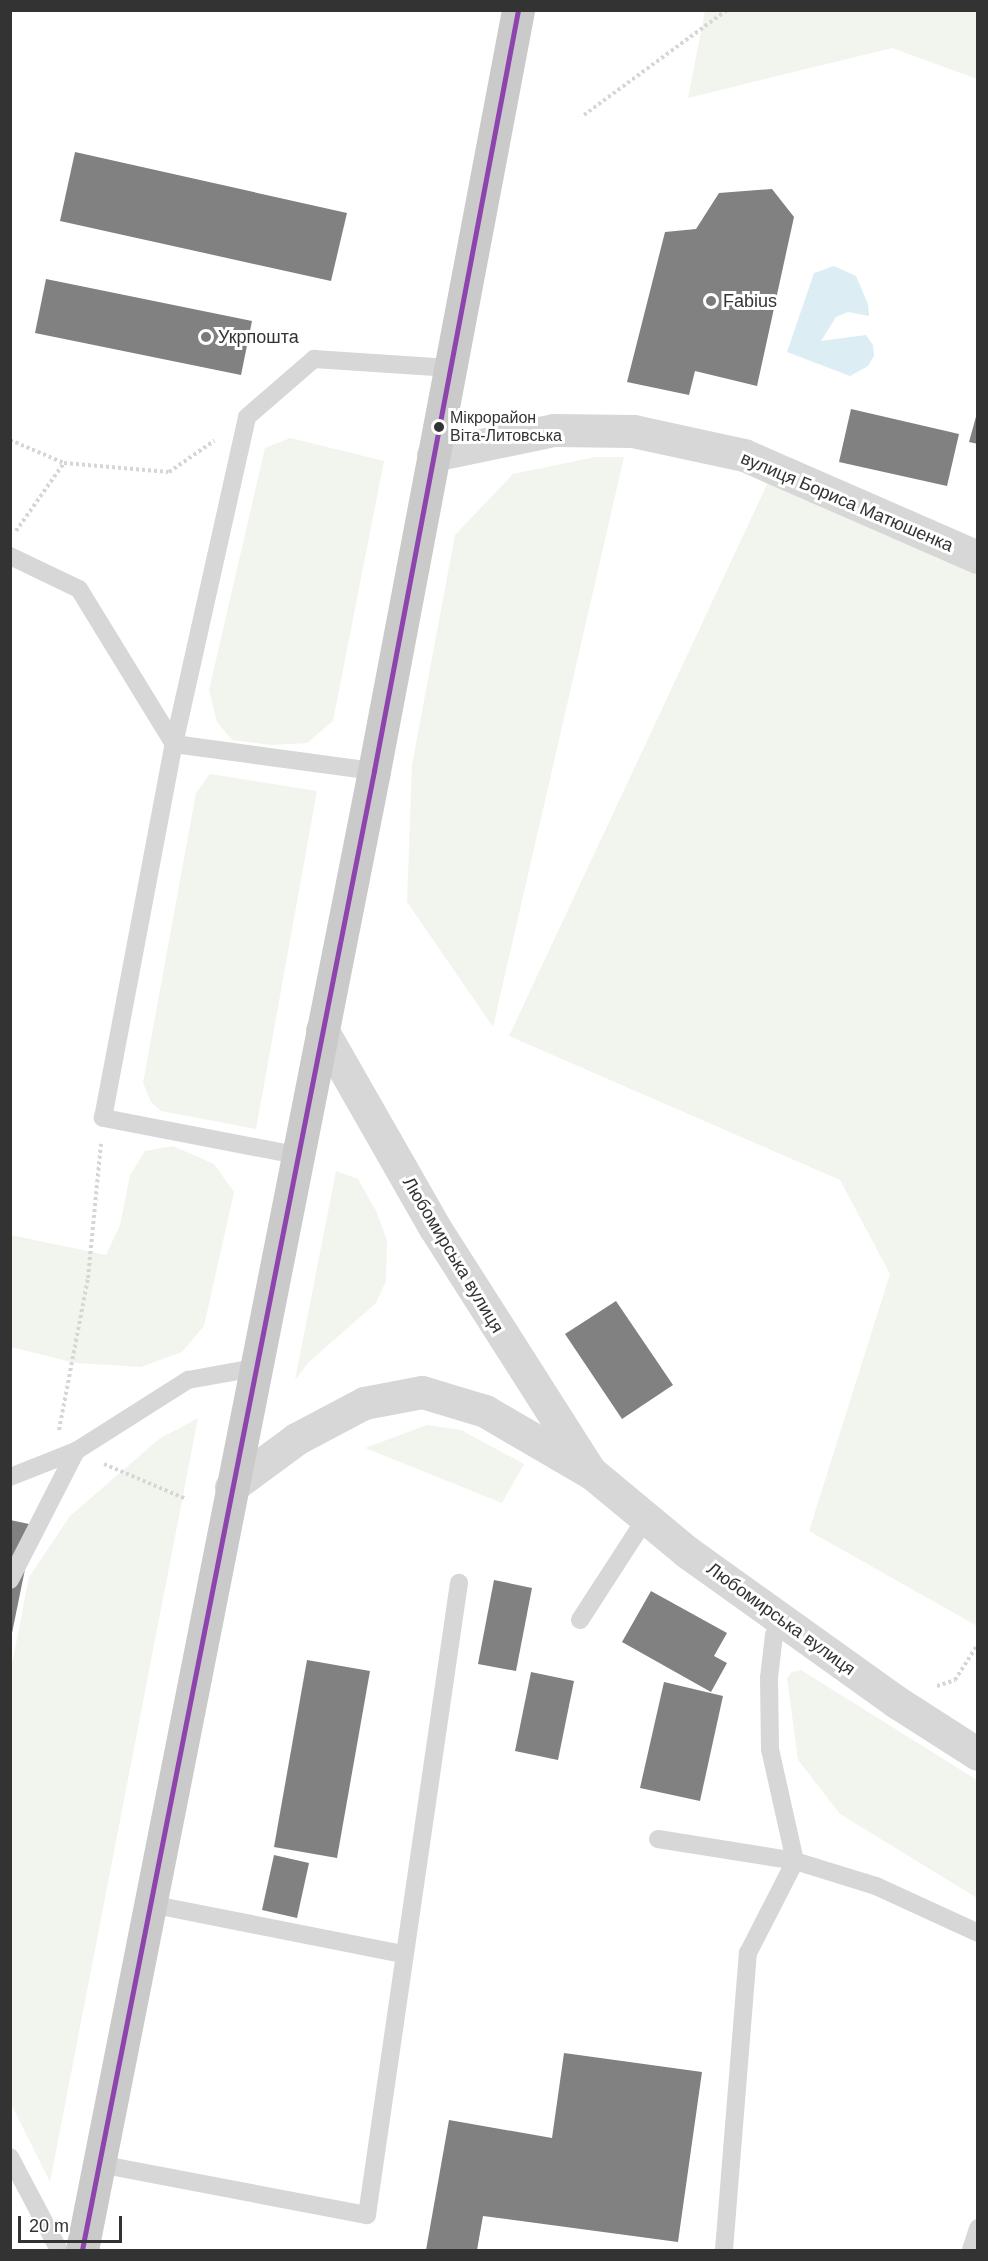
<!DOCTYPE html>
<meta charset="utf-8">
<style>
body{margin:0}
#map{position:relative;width:988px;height:2261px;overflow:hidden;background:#fff;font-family:Arial,sans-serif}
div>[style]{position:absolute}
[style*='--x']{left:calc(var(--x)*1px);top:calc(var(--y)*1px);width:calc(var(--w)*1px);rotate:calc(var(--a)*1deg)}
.green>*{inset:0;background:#f2f5ed}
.water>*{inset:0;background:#dceef4}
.building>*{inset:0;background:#818181}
.path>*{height:4px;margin-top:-2px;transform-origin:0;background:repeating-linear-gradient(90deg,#d6d6d6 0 3px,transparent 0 6px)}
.service>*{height:18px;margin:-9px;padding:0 9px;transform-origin:9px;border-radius:9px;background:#d7d7d7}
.minor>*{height:33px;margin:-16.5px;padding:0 16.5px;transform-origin:16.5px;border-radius:16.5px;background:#d7d7d7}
.primary>*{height:33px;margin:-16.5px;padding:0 16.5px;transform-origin:16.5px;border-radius:16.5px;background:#cacaca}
.bus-1>*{height:4.5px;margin:-2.25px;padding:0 2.25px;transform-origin:2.25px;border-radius:2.25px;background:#8e44ad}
.dots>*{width:16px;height:16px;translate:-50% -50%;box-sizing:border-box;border:3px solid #fff;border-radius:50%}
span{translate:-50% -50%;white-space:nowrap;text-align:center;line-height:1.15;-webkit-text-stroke:6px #fff;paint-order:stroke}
.bus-label{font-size:16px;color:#333}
.left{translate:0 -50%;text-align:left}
.poi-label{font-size:18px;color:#333}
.street-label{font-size:18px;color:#333}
.frame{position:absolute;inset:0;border:12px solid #333;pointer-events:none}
.scale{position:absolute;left:18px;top:2216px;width:104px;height:27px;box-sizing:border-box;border:3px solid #333;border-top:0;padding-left:8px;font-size:18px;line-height:21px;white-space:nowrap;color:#333;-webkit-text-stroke:4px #fff;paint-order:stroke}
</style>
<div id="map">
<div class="green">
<div style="clip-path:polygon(705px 11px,977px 11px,977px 79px,892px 48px,688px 98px)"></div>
<div style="clip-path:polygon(290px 438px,384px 461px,333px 721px,307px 743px,272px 745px,232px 740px,217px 722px,209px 690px,265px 448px)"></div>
<div style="clip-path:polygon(595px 457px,624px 457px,493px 1027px,407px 902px,412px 765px,455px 535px,513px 474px)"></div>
<div style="clip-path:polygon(770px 478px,977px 570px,977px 1626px,809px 1531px,890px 1274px,840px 1180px,509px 1036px)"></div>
<div style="clip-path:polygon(210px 774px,317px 791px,256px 1129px,161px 1111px,151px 1102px,143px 1083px,196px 793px)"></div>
<div style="clip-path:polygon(173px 1146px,214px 1164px,234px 1192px,204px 1326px,182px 1352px,141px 1367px,75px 1363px,11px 1347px,11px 1235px,106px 1255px,120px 1225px,130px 1175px,145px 1151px)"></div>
<div style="clip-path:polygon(336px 1171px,358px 1179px,376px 1211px,387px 1240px,386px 1281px,376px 1303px,309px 1362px,295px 1380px)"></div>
<div style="clip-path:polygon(198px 1418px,50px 2182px,11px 2104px,10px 1673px,18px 1634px,29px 1577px,70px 1516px,159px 1439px)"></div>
<div style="clip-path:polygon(427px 1425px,461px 1430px,524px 1464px,502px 1503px,365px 1448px)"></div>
<div style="clip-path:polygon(801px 1670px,977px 1780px,977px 1898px,840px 1814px,798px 1760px,787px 1678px,792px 1672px)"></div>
</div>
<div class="water">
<div style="clip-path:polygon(834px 266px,856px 276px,868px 304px,869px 316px,848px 312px,836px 317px,821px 341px,866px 335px,873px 345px,874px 356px,868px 366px,850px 376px,787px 352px,814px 273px)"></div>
</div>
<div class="building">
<div style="clip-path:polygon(75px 152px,347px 213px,331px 281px,60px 221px)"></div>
<div style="clip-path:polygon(772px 189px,794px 217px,757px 386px,695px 371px,689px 395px,627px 382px,665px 232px,696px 229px,719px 193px)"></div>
<div style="clip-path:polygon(46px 279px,252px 321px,241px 375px,35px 333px)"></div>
<div style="clip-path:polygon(851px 409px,959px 434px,947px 486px,839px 462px)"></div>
<div style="clip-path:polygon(977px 413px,978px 414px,978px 444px,969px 442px)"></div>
<div style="clip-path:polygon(616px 1301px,673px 1385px,622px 1419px,565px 1334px)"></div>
<div style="clip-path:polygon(10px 1520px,34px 1525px,12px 1633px,10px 1633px)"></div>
<div style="clip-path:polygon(494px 1580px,532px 1588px,516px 1671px,478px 1664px)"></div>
<div style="clip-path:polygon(651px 1591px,727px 1633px,714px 1656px,727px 1663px,711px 1692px,622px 1642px)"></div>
<div style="clip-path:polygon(307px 1660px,370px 1671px,337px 1858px,274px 1847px)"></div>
<div style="clip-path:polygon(531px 1672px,574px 1681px,558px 1760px,515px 1751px)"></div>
<div style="clip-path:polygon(664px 1682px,723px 1696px,700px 1801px,640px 1788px)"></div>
<div style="clip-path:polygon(274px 1855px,309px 1863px,297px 1918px,262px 1910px)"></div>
<div style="clip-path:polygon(564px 2053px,702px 2072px,678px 2242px,483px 2216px,477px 2250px,426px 2250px,449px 2120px,552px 2138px)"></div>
</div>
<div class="path">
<div style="--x:584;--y:115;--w:177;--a:-36.3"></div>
<div style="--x:10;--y:440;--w:59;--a:23.1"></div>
<div style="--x:64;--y:463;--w:105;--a:4.9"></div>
<div style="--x:169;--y:472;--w:55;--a:-34.6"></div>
<div style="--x:16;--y:531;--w:83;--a:-54.8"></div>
<div style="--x:59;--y:1430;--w:155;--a:-79.2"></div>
<div style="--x:88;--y:1278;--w:135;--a:-84.5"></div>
<div style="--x:104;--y:1464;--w:89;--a:23.1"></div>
<div style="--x:937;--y:1686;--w:19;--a:-18"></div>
<div style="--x:955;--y:1680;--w:43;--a:-57.4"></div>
</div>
<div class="service">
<div style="--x:10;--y:556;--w:76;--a:25.6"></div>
<div style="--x:79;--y:589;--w:182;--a:58.5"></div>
<div style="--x:174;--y:744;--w:202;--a:7.7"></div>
<div style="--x:296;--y:1155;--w:197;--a:-169.1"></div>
<div style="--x:103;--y:1118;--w:381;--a:-79.3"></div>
<div style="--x:174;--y:744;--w:335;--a:-77.4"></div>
<div style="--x:247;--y:417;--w:89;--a:-40.9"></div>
<div style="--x:314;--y:359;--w:136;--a:3.8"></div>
<div style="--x:10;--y:1477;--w:71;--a:-21.5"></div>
<div style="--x:10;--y:1580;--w:145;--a:-62.9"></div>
<div style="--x:76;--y:1451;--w:133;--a:-32.4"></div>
<div style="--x:188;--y:1380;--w:68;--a:-10.2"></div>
<div style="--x:580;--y:1620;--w:121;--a:-57.1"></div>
<div style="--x:658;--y:1839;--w:139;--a:9.1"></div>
<div style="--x:795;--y:1861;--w:85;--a:17.2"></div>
<div style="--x:876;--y:1886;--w:112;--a:24.7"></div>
<div style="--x:150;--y:1904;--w:258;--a:11.2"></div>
<div style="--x:10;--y:2157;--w:105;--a:62.2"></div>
<div style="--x:99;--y:2164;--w:273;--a:10.8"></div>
<div style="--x:367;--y:2215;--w:639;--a:-81.72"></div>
<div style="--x:724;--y:2250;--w:298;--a:-85.4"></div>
<div style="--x:748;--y:1953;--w:103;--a:-62.9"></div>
<div style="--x:795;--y:1861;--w:115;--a:-102.6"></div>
<div style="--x:770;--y:1749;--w:71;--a:-90.8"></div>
<div style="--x:769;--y:1678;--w:43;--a:-83.4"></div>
<div style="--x:774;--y:1635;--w:17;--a:-57"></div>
<div style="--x:971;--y:2250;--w:23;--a:-72"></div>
</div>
<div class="minor">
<div style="--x:433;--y:455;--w:124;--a:-11.7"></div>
<div style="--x:554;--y:430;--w:79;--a:0.7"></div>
<div style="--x:633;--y:431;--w:114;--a:12.2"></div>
<div style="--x:744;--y:455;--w:255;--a:23.6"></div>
<div style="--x:322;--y:1030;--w:228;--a:60.3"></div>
<div style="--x:435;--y:1228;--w:285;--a:57.5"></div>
<div style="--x:231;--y:1487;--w:81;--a:-36.4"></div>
<div style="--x:296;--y:1439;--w:77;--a:-27.9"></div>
<div style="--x:364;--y:1403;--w:59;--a:-10.7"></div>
<div style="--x:422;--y:1392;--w:66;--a:16.8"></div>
<div style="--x:485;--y:1411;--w:125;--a:30.3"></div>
<div style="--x:593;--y:1474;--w:122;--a:39.7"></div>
<div style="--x:687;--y:1552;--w:256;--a:35.6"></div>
<div style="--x:895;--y:1701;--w:98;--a:32.6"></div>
</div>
<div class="primary">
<div style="--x:82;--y:2250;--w:1508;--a:-78.83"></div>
<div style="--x:374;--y:771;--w:775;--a:-79.28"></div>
</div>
<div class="bus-1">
<div style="--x:82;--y:2250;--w:1508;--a:-78.83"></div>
<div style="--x:374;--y:771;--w:775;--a:-79.28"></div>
</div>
<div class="dots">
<div style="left:711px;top:301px;background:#7a7a7a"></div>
<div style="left:206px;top:337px;background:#7a7a7a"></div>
<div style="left:439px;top:427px;background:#333"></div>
</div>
<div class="bus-label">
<span class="left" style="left:450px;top:427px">Мікрорайон<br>Віта-Литовська</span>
</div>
<div class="poi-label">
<span class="left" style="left:723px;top:301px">Fabius</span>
<span class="left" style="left:218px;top:337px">Укрпошта</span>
</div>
<div class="street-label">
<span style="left:847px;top:502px;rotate:23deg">вулиця Бориса Матюшенка</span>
<span style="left:453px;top:1255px;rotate:59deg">Любомирська вулиця</span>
<span style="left:781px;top:1619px;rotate:36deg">Любомирська вулиця</span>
</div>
<div class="frame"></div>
<div class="scale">20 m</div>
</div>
